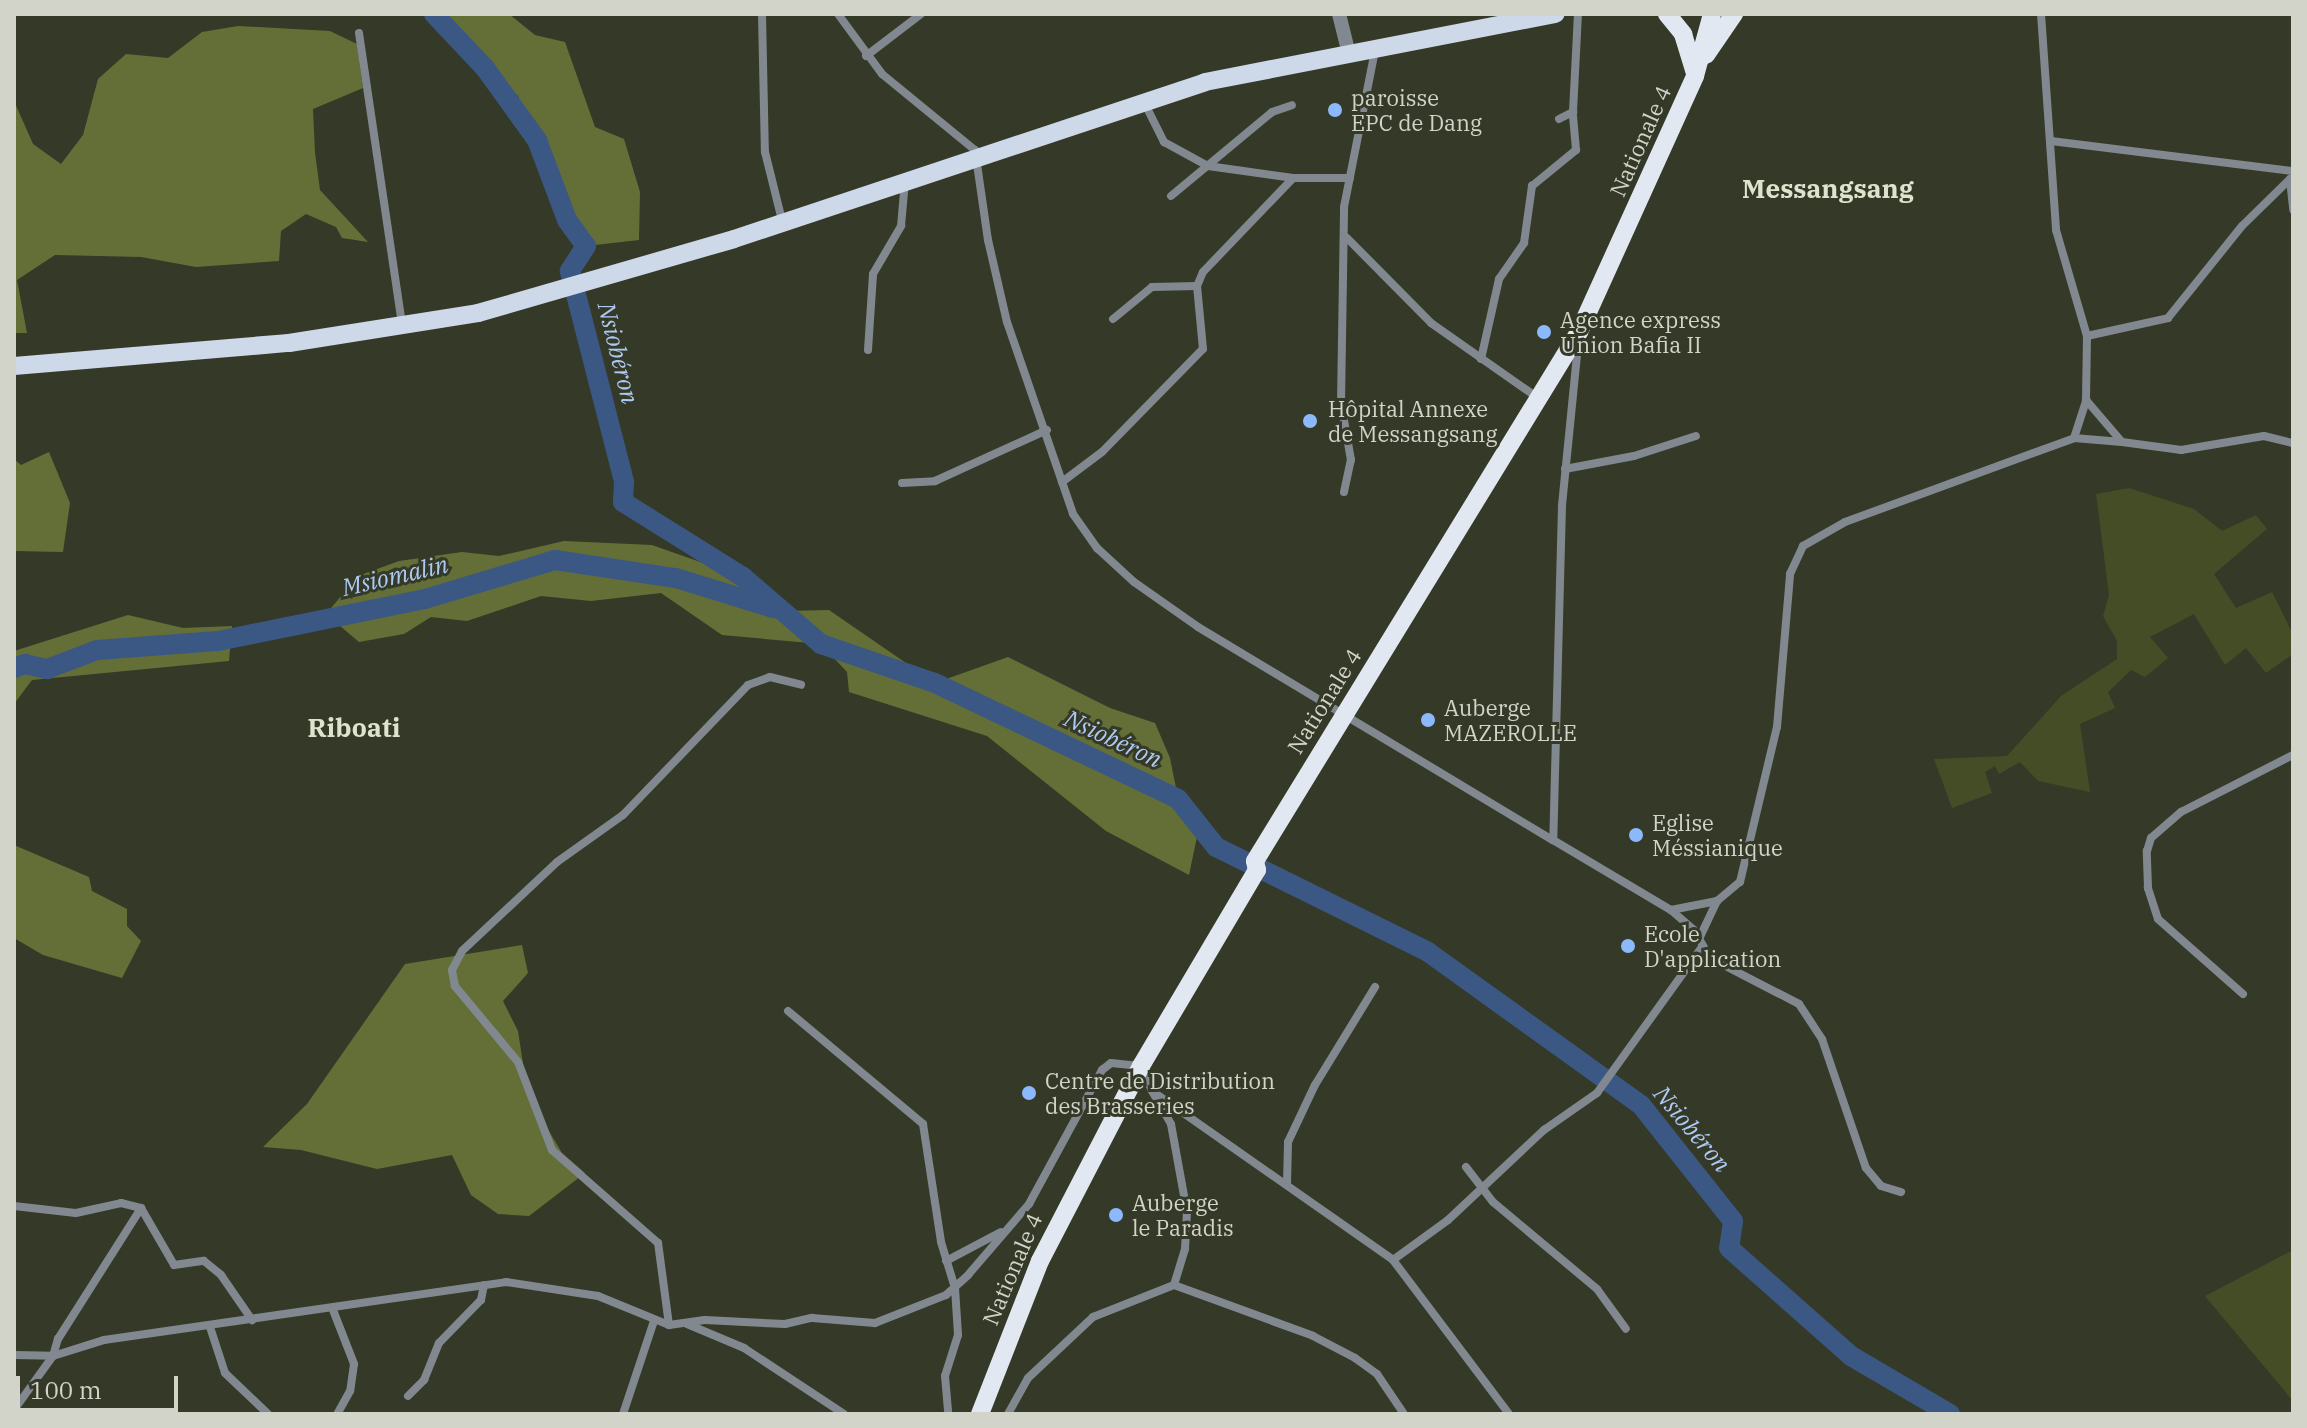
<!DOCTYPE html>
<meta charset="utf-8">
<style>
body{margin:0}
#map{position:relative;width:2307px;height:1428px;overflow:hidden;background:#353927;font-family:"IBM Plex Serif",serif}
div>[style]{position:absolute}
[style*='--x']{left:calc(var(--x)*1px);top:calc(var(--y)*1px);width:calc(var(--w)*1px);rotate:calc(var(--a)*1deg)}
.green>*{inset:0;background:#454d26}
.forest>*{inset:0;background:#646f37}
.river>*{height:20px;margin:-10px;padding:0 10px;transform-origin:10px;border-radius:10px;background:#3b5884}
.minor>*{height:8px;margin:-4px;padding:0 4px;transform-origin:4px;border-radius:4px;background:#828890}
.tertiary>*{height:14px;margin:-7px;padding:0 7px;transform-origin:7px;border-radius:7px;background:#828890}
.primary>*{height:18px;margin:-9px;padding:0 9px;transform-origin:9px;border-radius:9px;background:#cdd8e9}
.trunk>*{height:18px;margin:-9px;padding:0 9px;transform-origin:9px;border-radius:9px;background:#e1e8f2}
.dots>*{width:22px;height:22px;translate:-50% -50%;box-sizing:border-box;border:4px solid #353927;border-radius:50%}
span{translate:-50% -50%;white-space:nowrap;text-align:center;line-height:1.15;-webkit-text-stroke:6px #353927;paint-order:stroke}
.poi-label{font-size:22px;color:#d2d4c9}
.left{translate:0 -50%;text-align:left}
.street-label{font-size:22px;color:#d2d4c9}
.water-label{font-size:24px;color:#aecaf4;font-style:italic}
.quarter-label{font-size:26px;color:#dde3cd;font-weight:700}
.frame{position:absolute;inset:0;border:16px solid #d2d4c9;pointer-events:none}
.scale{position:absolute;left:16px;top:1376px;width:162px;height:36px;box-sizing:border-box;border:4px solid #d2d4c9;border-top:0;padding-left:10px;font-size:24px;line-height:28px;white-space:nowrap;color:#d2d4c9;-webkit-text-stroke:6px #353927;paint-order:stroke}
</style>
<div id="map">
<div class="green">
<div style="clip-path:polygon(2129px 488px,2194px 509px,2222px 531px,2256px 515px,2267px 529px,2214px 574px,2236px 608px,2272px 592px,2293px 634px,2293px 654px,2266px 673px,2246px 648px,2225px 665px,2194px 614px,2150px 637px,2168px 658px,2145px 677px,2131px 670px,2108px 692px,2115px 708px,2080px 724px,2090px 792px,2038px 781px,2020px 762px,1999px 774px,1995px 766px,1985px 772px,1992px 793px,1952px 808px,1934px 759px,2007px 756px,2061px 696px,2117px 659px,2117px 641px,2103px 616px,2109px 595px,2096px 494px)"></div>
<div style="clip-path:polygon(2293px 1250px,2293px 1401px,2205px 1296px)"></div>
</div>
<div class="forest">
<div style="clip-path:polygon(433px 14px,509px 14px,535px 35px,565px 42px,595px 127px,624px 139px,640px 192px,639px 240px,586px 246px,567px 220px,518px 96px)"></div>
<div style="clip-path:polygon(238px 26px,330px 31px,357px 44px,363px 88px,313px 109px,315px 153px,320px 190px,368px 242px,342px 238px,336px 227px,306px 214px,281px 231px,279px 261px,196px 267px,141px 257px,55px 255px,17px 280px,27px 333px,14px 333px,14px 101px,33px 144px,61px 164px,83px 135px,98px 79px,126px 54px,168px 58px,202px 32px)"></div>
<div style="clip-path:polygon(49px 452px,70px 503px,63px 552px,14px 551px,14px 459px,21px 465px)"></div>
<div style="clip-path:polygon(564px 541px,652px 545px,743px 577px,785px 611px,829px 610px,935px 683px,1008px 657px,1110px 708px,1155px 723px,1170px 758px,1178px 798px,1202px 813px,1189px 875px,1106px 831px,987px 736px,849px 692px,847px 672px,821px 644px,722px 635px,661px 593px,591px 601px,541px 596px,467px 621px,431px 617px,404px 634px,359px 642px,326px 614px,358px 576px,399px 561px,462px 552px,499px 556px)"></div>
<div style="clip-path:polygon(128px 615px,183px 628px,232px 626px,229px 661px,32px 680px,14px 704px,14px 651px)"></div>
<div style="clip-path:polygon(14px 845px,89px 877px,92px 891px,127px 909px,127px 926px,141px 941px,122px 978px,43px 955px,14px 938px)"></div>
<div style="clip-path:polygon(522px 945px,528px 973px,503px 1001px,518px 1031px,528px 1096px,562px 1153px,585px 1173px,529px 1216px,498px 1214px,471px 1195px,452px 1155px,377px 1169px,301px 1150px,263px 1147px,307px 1104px,405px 964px)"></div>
</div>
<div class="river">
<div style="--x:434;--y:14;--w:74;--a:46.6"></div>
<div style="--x:485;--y:68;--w:89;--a:54.2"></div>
<div style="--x:537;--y:140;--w:85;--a:69.4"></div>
<div style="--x:567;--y:220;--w:32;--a:54"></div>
<div style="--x:586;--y:246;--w:30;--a:123"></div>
<div style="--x:570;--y:271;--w:218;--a:75.6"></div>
<div style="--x:624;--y:482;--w:20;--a:93"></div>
<div style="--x:623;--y:502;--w:142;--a:32"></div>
<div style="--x:743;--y:577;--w:103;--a:40.7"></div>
<div style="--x:821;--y:644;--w:120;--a:18.9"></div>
<div style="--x:935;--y:683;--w:269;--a:25.5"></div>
<div style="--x:1178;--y:799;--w:61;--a:51.6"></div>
<div style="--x:1216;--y:847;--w:237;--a:26.3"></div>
<div style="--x:1428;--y:952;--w:262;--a:35.7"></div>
<div style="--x:1641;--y:1105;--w:148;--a:51.6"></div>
<div style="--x:1733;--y:1221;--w:27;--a:98"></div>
<div style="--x:1729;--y:1248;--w:163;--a:41.5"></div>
<div style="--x:1851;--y:1356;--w:115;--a:30.4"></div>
<div style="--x:14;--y:668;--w:12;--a:-20"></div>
<div style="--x:25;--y:664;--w:23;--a:13"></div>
<div style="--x:47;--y:669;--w:53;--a:-20.8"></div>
<div style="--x:97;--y:650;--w:121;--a:-4.3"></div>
<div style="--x:218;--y:641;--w:211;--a:-11.5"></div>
<div style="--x:425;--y:599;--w:136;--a:-16.7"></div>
<div style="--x:555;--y:560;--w:122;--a:8.5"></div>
<div style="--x:676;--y:578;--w:102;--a:17.2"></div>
</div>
<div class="minor">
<div style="--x:762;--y:14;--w:138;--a:88.8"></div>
<div style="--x:765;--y:152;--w:70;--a:76"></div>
<div style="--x:838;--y:14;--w:74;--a:53.7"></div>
<div style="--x:882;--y:74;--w:120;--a:39.3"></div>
<div style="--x:975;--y:150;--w:91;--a:81.8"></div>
<div style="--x:988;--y:240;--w:84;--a:77"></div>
<div style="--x:1007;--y:322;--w:203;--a:71"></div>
<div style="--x:1073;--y:514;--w:42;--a:54.8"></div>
<div style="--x:1097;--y:548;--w:50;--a:42.6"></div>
<div style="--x:1134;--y:582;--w:78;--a:35.1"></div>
<div style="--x:1198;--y:627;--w:414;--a:31"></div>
<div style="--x:2041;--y:14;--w:217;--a:86"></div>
<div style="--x:2056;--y:230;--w:110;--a:73.7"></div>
<div style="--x:2087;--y:336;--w:64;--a:90.9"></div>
<div style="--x:2086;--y:400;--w:55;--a:49.4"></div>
<div style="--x:2122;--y:442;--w:60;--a:7.7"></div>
<div style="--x:2181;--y:450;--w:84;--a:-9.6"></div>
<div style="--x:2264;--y:436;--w:30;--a:14"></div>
<div style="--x:359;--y:33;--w:295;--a:81.6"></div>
<div style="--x:866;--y:56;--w:69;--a:-37.4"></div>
<div style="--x:1144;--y:102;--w:45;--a:63.4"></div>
<div style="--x:1164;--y:142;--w:50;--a:28.6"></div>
<div style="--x:1208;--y:166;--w:86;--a:8"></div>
<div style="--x:1293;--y:178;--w:57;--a:0"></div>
<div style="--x:1559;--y:119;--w:16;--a:-27"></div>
<div style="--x:1573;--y:112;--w:98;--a:-87.1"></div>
<div style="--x:2051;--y:141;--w:244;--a:7.1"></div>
<div style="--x:2290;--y:179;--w:31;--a:84"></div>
<div style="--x:1171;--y:196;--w:131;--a:-39.7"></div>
<div style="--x:1272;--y:112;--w:21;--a:-19"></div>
<div style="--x:1347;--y:238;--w:120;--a:45.3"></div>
<div style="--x:1431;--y:323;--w:131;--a:35"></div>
<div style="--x:1113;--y:319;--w:50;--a:-39.4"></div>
<div style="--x:1152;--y:287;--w:45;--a:-1.3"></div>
<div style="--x:2087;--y:336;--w:83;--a:-12.5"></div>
<div style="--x:2168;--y:318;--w:118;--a:-51.2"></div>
<div style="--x:2242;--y:226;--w:66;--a:-44.4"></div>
<div style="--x:1578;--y:345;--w:162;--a:95.7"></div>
<div style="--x:1562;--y:506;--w:334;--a:91.5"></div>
<div style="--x:1553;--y:840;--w:137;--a:30.7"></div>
<div style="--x:1671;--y:910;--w:30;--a:41"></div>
<div style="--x:1694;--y:930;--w:32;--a:60"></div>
<div style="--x:1710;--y:958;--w:100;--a:27.3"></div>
<div style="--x:1799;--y:1004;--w:42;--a:56.7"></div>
<div style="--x:1822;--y:1039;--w:136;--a:71.2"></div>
<div style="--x:1866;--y:1168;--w:23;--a:50"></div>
<div style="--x:1881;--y:1186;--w:21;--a:17"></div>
<div style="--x:868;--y:350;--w:76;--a:-86.2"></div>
<div style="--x:873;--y:274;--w:56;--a:-59.7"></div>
<div style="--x:901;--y:226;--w:45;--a:-84.9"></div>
<div style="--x:1481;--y:359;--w:82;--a:-77.3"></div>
<div style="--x:1499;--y:279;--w:44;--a:-55.2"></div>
<div style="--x:1524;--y:243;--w:58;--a:-82"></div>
<div style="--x:1532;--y:186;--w:57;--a:-39.3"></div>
<div style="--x:1576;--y:150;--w:38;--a:-95"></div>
<div style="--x:2074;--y:438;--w:40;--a:-72"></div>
<div style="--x:1565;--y:469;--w:70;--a:-10.7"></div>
<div style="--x:1634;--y:456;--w:65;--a:-17.9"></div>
<div style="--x:1062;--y:482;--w:50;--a:-36.9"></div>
<div style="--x:1102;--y:452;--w:144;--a:-45.6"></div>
<div style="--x:1203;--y:349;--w:63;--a:-95.4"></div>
<div style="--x:1197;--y:286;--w:15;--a:-67"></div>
<div style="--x:1203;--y:272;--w:130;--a:-46.2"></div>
<div style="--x:902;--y:483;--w:33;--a:-3"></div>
<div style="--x:935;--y:481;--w:123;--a:-24.5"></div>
<div style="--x:1344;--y:492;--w:33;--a:-78"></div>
<div style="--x:1351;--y:460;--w:58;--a:-100"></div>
<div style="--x:1341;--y:403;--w:196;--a:-89.1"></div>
<div style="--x:1344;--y:207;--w:159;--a:-78.8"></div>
<div style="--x:1671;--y:910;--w:47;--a:-11.1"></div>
<div style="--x:1717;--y:901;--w:30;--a:-40"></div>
<div style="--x:1740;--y:882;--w:159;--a:-76.6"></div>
<div style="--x:1777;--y:727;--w:154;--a:-85.1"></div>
<div style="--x:1790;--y:574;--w:31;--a:-65"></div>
<div style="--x:1803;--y:546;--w:48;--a:-29.7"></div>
<div style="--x:1845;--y:522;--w:244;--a:-20.1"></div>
<div style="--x:2074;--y:438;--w:48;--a:4.8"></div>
<div style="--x:1699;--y:939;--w:42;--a:-64.7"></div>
<div style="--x:2243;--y:994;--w:113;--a:-138.6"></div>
<div style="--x:2158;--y:919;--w:33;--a:-108"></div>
<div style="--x:2148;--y:888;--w:37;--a:-92"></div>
<div style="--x:2147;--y:851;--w:14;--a:-73"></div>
<div style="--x:2151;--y:838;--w:40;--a:-41"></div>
<div style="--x:2181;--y:812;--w:126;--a:-27"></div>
<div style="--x:788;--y:1011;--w:176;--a:39.9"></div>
<div style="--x:923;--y:1124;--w:119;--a:81.3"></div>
<div style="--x:941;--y:1242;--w:48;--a:73.1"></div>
<div style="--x:955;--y:1288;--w:47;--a:86.3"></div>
<div style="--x:958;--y:1335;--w:43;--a:107.6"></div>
<div style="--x:945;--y:1376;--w:38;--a:85"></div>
<div style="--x:1466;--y:1167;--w:44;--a:52.4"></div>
<div style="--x:1493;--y:1202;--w:136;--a:39.9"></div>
<div style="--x:1597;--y:1289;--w:49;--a:54.1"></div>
<div style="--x:1287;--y:1184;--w:42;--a:-88.6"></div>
<div style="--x:1288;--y:1142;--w:63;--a:-64.7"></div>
<div style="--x:1315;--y:1085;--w:115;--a:-58.5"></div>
<div style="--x:14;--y:1206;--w:62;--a:6.4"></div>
<div style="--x:76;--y:1213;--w:46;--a:-12.5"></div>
<div style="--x:121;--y:1203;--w:21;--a:14"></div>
<div style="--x:141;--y:1208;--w:66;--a:59.9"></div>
<div style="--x:174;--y:1265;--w:30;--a:-8"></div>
<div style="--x:204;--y:1261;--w:22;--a:39"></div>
<div style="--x:221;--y:1275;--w:55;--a:55.4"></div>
<div style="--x:1393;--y:1260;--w:68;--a:-36"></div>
<div style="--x:1448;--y:1220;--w:132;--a:-43.2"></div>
<div style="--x:1544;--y:1130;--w:65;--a:-34.9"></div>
<div style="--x:1597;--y:1093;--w:180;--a:-54.3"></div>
<div style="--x:946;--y:1261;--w:62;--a:-27.8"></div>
<div style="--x:1174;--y:1285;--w:38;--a:-73"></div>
<div style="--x:1185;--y:1249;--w:37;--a:-87"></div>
<div style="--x:1187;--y:1212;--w:89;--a:-100.3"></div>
<div style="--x:1171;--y:1124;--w:38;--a:-120"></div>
<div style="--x:1152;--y:1091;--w:294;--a:35"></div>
<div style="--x:1393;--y:1260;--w:193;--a:53"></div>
<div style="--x:333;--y:1310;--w:58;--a:68.7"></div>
<div style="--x:354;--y:1364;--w:27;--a:98"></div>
<div style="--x:350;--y:1391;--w:26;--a:119"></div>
<div style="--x:687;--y:1324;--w:62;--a:22.8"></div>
<div style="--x:744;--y:1348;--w:120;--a:33.4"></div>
<div style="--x:669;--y:1325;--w:83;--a:-97.6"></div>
<div style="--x:658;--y:1243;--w:141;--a:-138.7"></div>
<div style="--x:552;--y:1150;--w:94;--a:-111.1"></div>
<div style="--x:518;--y:1062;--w:99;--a:-129.7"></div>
<div style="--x:455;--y:986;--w:16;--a:-101"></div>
<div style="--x:452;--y:970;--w:21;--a:-62"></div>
<div style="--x:462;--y:951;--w:130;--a:-43.1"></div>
<div style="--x:557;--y:862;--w:81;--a:-35.5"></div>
<div style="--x:623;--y:815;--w:180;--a:-46.1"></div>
<div style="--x:748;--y:685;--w:23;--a:-20"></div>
<div style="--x:770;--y:677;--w:32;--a:14"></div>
<div style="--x:210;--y:1327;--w:48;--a:71.9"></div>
<div style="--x:225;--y:1373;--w:59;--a:43.6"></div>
<div style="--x:14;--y:1355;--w:39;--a:1"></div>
<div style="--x:53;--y:1356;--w:53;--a:-17.4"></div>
<div style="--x:104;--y:1340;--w:406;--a:-8.2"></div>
<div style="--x:506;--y:1282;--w:93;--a:8.7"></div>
<div style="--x:598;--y:1296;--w:77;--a:22.2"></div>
<div style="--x:669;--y:1325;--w:36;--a:-8"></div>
<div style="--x:705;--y:1320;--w:80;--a:2.9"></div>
<div style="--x:785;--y:1324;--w:28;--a:-13"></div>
<div style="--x:812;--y:1318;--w:63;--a:4.5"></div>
<div style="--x:875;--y:1323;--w:76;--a:-21.5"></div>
<div style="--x:946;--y:1295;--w:30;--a:-42"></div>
<div style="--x:968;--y:1275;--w:94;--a:-49.3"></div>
<div style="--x:1029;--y:1204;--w:153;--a:-61.4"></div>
<div style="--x:1102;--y:1070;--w:11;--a:-38"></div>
<div style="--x:1111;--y:1063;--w:30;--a:6"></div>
<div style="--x:1141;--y:1066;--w:27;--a:66"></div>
<div style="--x:408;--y:1396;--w:23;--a:-45"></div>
<div style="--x:424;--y:1380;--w:40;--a:-68"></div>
<div style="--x:439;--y:1343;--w:60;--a:-45.7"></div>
<div style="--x:481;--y:1300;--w:15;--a:-79"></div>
<div style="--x:14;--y:1410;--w:67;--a:-54.2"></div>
<div style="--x:53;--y:1356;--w:18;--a:-74"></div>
<div style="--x:58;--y:1339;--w:155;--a:-57.6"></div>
<div style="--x:623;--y:1414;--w:98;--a:-71.6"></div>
<div style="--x:1008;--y:1414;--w:41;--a:-60.9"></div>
<div style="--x:1028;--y:1378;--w:89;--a:-43.2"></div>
<div style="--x:1093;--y:1317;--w:87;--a:-21.6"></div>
<div style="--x:1174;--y:1285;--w:148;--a:20.1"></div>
<div style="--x:1313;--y:1336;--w:47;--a:27.6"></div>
<div style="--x:1355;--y:1358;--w:27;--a:36"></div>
<div style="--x:1377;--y:1374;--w:48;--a:56"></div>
</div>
<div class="tertiary">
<div style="--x:1339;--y:14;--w:41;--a:76"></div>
</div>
<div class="primary">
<div style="--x:14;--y:366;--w:276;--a:-4.8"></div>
<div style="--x:289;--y:343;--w:191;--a:-9"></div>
<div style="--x:478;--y:313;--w:266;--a:-16.1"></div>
<div style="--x:734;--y:239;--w:496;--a:-18.4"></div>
<div style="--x:1205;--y:82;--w:357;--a:-11"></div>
</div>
<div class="trunk">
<div style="--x:1667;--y:14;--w:26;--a:51"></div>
<div style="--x:1683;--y:34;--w:39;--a:73"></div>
<div style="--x:1706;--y:55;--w:50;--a:-55.7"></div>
<div style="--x:980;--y:1414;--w:164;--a:-68.6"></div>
<div style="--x:1040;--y:1261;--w:220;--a:-62.6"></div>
<div style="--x:1141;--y:1066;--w:228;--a:-59.4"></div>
<div style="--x:1257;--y:870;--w:9;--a:-103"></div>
<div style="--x:1255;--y:861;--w:620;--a:-58.51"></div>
<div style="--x:1579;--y:332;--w:281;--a:-65.6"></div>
<div style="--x:1695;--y:76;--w:64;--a:-74.7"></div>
</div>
<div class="dots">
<div style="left:1335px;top:110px;background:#8cb9fc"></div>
<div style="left:1544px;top:332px;background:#8cb9fc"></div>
<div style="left:1310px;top:421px;background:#8cb9fc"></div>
<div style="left:1428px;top:720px;background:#8cb9fc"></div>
<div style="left:1636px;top:835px;background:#8cb9fc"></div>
<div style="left:1628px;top:946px;background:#8cb9fc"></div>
<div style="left:1029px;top:1093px;background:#8cb9fc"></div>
<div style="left:1116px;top:1215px;background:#8cb9fc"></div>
</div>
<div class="poi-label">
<span class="left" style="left:1351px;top:110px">paroisse<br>EPC de Dang</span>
<span class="left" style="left:1560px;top:332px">Agence express<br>Union Bafia II</span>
<span class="left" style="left:1328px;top:421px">Hôpital Annexe<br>de Messangsang</span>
<span class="left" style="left:1444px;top:720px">Auberge<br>MAZEROLLE</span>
<span class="left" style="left:1652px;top:835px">Eglise<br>Méssianique</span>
<span class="left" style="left:1644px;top:946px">Ecole<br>D'application</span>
<span class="left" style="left:1045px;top:1093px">Centre de Distribution<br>des Brasseries</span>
<span class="left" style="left:1132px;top:1215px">Auberge<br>le Paradis</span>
</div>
<div class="street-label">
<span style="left:1640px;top:141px;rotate:-66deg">Nationale 4</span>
<span style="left:1324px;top:701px;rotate:-58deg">Nationale 4</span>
<span style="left:1012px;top:1269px;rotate:-67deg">Nationale 4</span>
</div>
<div class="water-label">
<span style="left:618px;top:353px;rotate:76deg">Nsiobéron</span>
<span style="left:395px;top:576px;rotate:-13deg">Msiomalin</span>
<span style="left:1113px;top:739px;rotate:25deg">Nsiobéron</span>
<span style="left:1692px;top:1129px;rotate:50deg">Nsiobéron</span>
</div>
<div class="quarter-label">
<span style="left:1828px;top:189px">Messangsang</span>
<span style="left:354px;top:728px">Riboati</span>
</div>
<div class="frame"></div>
<div class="scale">100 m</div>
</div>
